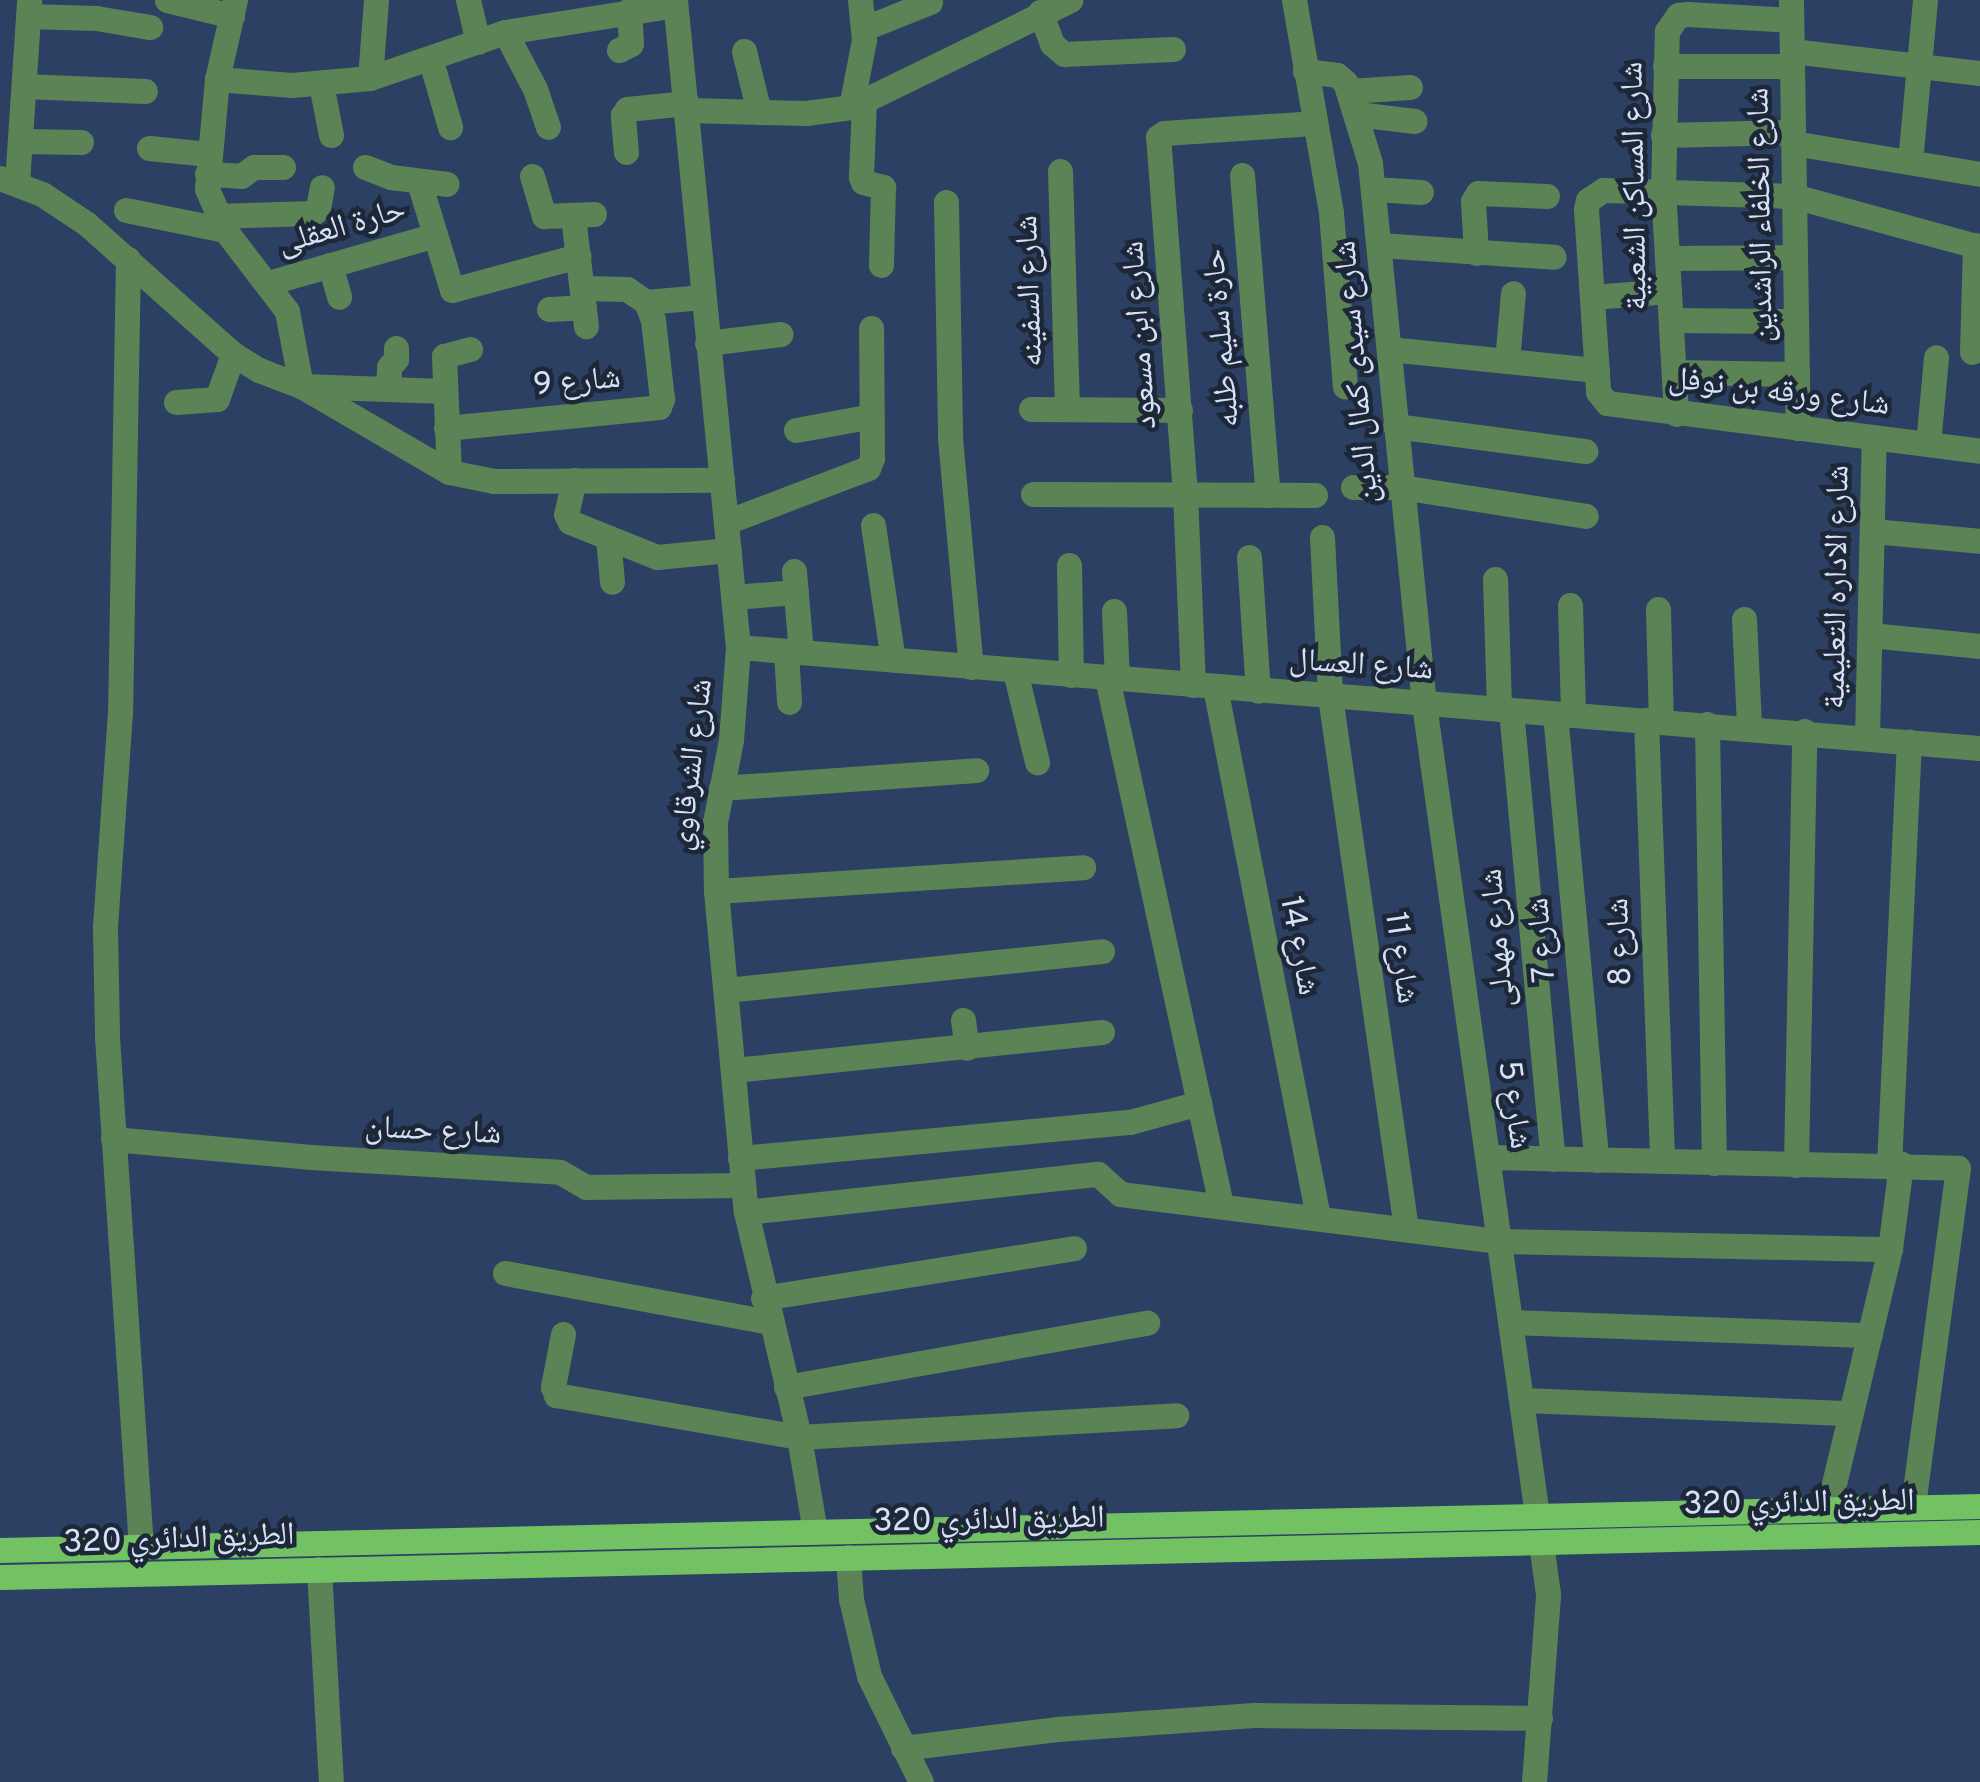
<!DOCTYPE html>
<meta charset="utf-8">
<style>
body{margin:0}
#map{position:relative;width:1980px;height:1782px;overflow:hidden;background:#2c4063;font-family:Overpass,"Noto Naskh Arabic",sans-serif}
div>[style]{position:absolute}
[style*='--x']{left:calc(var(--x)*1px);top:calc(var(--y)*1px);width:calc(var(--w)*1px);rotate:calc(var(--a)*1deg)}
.minor>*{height:25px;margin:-12.5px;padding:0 12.5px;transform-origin:12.5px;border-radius:12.5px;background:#5c8356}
.major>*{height:25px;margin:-12.5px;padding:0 12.5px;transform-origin:12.5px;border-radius:12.5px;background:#72c264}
span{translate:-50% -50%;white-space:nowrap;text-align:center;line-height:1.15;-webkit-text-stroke:9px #1e2737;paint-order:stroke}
.street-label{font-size:32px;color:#d4e1f7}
</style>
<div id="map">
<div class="minor">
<div style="--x:167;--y:0;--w:67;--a:13.8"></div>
<div style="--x:235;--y:0;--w:81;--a:102.8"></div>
<div style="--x:217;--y:79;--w:110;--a:95.2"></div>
<div style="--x:207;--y:189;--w:45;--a:66.3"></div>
<div style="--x:225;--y:230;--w:102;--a:52.6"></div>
<div style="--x:287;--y:311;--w:76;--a:79.4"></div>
<div style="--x:301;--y:386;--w:143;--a:2"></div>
<div style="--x:468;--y:0;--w:43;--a:76.6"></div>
<div style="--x:675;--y:0;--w:650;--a:84.44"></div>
<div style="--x:738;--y:647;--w:93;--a:94.3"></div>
<div style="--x:731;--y:740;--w:84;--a:101"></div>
<div style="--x:715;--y:822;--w:69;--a:89.2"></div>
<div style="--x:716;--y:891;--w:322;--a:84.7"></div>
<div style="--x:746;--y:1212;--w:231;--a:76.7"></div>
<div style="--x:799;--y:1437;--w:96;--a:80.4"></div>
<div style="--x:1294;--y:0;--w:216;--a:80.1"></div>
<div style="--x:1331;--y:213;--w:174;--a:85.4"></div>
<div style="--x:1791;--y:0;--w:428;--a:89.1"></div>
<div style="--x:1040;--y:12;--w:34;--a:69"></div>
<div style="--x:1052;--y:44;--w:16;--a:40"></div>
<div style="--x:1064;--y:54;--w:109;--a:-2.6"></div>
<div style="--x:28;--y:16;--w:68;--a:1.7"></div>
<div style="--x:96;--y:18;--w:55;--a:9.5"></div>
<div style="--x:865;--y:28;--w:70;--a:-21.8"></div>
<div style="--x:505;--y:32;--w:64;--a:62.2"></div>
<div style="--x:535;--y:89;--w:40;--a:71.1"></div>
<div style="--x:619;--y:50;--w:13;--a:-27"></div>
<div style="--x:631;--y:44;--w:34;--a:-93"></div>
<div style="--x:744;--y:51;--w:63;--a:76.2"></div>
<div style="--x:1792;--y:51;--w:189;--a:6.7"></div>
<div style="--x:431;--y:61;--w:69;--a:73.9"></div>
<div style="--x:1665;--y:66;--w:127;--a:0"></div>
<div style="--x:1305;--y:71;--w:32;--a:7"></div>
<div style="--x:1337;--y:75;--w:11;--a:41"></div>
<div style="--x:1345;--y:82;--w:85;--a:72.8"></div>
<div style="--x:1370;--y:163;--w:544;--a:84.3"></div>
<div style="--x:1424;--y:704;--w:819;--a:82.07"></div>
<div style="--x:370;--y:78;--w:78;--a:-85.6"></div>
<div style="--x:217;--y:79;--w:75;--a:4.6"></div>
<div style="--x:292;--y:85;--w:78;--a:-5.1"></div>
<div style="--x:370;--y:78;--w:143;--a:-18.8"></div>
<div style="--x:505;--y:32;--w:172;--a:-9"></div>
<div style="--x:321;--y:84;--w:52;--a:78.9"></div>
<div style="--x:24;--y:86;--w:121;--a:2.4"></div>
<div style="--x:1349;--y:91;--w:61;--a:-3.8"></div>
<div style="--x:864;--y:101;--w:76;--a:92.3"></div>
<div style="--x:861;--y:177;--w:5;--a:68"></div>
<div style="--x:863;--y:182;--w:21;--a:14"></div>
<div style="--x:883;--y:187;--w:78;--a:91.5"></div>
<div style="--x:851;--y:107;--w:68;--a:-79"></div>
<div style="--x:864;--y:40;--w:40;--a:-95.7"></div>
<div style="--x:688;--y:110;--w:118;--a:1.5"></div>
<div style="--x:806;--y:113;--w:45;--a:-7.6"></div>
<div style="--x:851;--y:107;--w:244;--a:-26"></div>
<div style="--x:1357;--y:114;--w:58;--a:6.9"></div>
<div style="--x:1663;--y:135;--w:130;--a:-1.3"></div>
<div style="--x:20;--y:141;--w:61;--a:0.9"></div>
<div style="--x:1793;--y:143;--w:190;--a:9.4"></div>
<div style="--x:149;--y:148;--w:60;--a:5.7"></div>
<div style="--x:626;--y:152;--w:37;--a:-95"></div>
<div style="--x:623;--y:115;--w:7;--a:-56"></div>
<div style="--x:627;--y:109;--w:60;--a:-5.7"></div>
<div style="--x:1910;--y:162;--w:163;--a:-84.7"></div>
<div style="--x:365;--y:167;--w:28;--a:21"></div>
<div style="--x:391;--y:177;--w:56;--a:7.1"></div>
<div style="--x:1060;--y:171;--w:238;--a:88.3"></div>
<div style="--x:207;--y:174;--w:34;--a:3"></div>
<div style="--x:241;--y:176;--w:16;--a:-35"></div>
<div style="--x:254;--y:167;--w:29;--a:0"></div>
<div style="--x:1242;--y:175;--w:321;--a:85.4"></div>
<div style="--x:532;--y:176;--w:42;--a:73.3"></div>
<div style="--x:544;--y:216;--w:50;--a:-2.3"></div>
<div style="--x:0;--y:178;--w:45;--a:20.9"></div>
<div style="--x:42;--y:194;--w:54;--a:33.7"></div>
<div style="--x:87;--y:224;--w:195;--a:41.7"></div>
<div style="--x:233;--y:354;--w:31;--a:32"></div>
<div style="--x:259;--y:370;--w:45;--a:20.9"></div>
<div style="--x:301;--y:386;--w:171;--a:30.2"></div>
<div style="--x:449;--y:472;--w:46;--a:11.3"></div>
<div style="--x:494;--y:481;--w:228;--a:-0.3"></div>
<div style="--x:419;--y:182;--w:113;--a:73"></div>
<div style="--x:452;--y:290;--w:131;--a:-15.1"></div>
<div style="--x:17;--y:183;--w:183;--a:-86.2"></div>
<div style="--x:1374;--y:189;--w:47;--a:3.7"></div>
<div style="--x:946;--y:202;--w:236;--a:89"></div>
<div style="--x:950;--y:438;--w:230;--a:84.8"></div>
<div style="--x:126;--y:210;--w:101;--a:11.4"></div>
<div style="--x:216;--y:216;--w:97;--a:-1.8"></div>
<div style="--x:313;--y:213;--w:6;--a:-39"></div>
<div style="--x:318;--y:209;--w:22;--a:-80"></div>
<div style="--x:573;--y:216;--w:111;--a:83.3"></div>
<div style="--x:1380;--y:245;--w:174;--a:3.9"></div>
<div style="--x:1980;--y:247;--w:193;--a:-164.7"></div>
<div style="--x:1794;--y:196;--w:191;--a:-178.2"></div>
<div style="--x:1603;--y:190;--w:18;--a:146"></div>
<div style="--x:1588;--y:200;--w:9;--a:103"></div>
<div style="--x:1586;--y:209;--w:183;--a:86.2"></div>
<div style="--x:1598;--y:392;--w:14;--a:51"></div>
<div style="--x:1607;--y:403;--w:376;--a:7.3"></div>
<div style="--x:1476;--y:253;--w:52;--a:-93.3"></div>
<div style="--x:1473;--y:201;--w:9;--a:-58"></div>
<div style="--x:1478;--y:193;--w:69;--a:2.5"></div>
<div style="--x:1667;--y:258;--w:128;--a:-0.4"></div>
<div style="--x:128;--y:259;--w:453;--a:91"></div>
<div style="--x:120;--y:712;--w:217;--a:94"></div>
<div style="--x:105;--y:928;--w:109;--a:88.9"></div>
<div style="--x:107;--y:1037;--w:511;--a:86.19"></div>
<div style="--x:330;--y:265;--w:33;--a:74"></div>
<div style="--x:268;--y:283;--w:174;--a:-16"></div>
<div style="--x:1592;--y:297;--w:77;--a:-4.5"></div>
<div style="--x:646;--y:302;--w:56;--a:-5.1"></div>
<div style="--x:549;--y:309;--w:35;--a:-3"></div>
<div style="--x:1671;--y:320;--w:125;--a:0.5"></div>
<div style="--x:707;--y:343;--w:74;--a:-7"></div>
<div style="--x:1389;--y:349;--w:209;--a:5.8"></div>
<div style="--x:1972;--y:352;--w:107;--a:-88.4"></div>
<div style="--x:1507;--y:361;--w:68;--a:-85"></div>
<div style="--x:1674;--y:372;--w:123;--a:0.9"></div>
<div style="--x:388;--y:389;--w:22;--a:-87"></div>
<div style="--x:389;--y:367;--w:11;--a:-49"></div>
<div style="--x:396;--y:359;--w:11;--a:-90"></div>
<div style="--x:176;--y:402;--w:41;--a:-4.2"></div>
<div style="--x:217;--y:399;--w:48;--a:-70.4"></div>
<div style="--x:1031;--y:409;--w:149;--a:0.4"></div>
<div style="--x:1676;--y:414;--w:224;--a:-93.3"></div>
<div style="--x:1663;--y:190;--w:159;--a:-88.6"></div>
<div style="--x:1667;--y:31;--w:19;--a:-55"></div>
<div style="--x:1678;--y:15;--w:10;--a:-6"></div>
<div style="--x:1688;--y:14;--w:103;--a:3.3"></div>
<div style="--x:1395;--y:426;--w:192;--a:7.5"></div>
<div style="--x:446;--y:428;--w:214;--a:-5.6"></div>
<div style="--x:659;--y:407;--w:9;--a:-69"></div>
<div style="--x:662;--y:399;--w:80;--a:-96.5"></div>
<div style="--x:653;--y:320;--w:19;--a:-111"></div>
<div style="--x:646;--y:302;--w:23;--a:-146"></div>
<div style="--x:627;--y:289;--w:45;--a:-178.7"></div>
<div style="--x:796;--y:430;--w:77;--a:-10.4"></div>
<div style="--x:1928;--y:444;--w:87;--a:-84.7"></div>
<div style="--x:449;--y:472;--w:116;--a:-92.5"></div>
<div style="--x:444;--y:356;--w:27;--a:-15"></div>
<div style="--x:574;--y:480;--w:35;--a:103"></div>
<div style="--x:566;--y:514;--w:9;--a:63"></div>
<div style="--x:570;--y:522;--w:94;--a:21.9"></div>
<div style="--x:657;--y:557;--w:72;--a:-5.6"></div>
<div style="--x:1353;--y:487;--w:48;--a:0"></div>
<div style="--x:1401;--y:487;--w:187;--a:8.9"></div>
<div style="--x:1033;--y:494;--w:282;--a:0.2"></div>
<div style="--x:726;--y:522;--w:152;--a:-20.8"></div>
<div style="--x:868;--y:468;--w:11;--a:-68"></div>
<div style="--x:872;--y:458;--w:130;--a:-90.4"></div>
<div style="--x:873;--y:525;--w:136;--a:81.6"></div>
<div style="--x:1873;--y:531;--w:107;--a:5.3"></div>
<div style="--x:1322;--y:537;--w:159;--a:87.1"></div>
<div style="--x:1330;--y:696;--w:538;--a:81.88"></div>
<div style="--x:608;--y:538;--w:44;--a:84.8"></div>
<div style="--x:1249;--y:557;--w:134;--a:86.2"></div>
<div style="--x:1069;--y:565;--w:110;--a:89"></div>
<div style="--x:794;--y:571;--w:81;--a:85.1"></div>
<div style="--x:1495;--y:579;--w:130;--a:88.2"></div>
<div style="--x:733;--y:597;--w:63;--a:-4.5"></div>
<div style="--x:1570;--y:605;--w:110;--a:88.4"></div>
<div style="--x:1658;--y:609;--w:112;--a:88.5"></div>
<div style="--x:1114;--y:611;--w:68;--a:87.5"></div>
<div style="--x:1744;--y:619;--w:108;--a:87.3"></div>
<div style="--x:1870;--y:635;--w:111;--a:5.7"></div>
<div style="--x:738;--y:647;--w:1246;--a:4.65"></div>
<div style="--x:786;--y:651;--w:51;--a:86.6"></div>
<div style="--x:1015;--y:671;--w:94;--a:76.4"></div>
<div style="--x:1107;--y:678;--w:539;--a:77.79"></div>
<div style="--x:1193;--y:685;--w:191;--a:-92.4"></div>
<div style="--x:1185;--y:494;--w:358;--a:-94.3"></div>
<div style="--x:1158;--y:137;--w:7;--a:-34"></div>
<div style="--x:1164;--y:133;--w:149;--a:-3.8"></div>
<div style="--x:1215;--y:687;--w:540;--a:79"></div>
<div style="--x:1511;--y:710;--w:451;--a:84.7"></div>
<div style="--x:1555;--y:714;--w:448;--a:84.7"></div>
<div style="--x:1646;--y:720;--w:441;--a:87.9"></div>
<div style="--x:1707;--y:724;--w:439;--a:89.1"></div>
<div style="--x:1867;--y:737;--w:299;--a:-88.7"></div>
<div style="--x:721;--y:788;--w:256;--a:-4"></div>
<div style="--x:716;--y:891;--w:368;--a:-3.7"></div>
<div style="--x:726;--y:990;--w:378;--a:-5.9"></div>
<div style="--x:963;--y:1020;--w:28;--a:82"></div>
<div style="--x:734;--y:1070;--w:370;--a:-5.9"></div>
<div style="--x:113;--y:1139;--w:199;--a:5.2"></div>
<div style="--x:311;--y:1157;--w:249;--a:3.4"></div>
<div style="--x:560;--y:1172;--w:30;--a:30"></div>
<div style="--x:586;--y:1187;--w:157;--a:-0.7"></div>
<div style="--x:1488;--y:1157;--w:470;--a:1.3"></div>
<div style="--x:1958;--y:1168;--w:342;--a:97.6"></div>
<div style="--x:740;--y:1158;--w:392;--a:-5.3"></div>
<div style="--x:1130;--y:1122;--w:72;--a:-15.4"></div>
<div style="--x:1796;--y:1165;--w:434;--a:-88.9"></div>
<div style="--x:1889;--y:1165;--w:424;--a:-87.3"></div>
<div style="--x:746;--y:1212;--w:354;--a:-6.2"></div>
<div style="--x:1098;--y:1174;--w:30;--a:42"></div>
<div style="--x:1120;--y:1194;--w:382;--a:7.1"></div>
<div style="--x:1499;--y:1241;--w:391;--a:1.2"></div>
<div style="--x:505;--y:1273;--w:269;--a:10.5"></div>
<div style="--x:763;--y:1298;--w:315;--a:-9.1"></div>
<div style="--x:1511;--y:1322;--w:359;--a:2.1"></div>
<div style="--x:563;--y:1334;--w:54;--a:100.7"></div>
<div style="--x:553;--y:1387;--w:9;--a:69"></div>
<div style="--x:556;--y:1395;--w:247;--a:9.8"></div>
<div style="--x:799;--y:1437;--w:378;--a:-3.3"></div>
<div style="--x:786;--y:1387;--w:367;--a:-10.1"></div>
<div style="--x:1523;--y:1400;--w:328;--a:2.3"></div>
<div style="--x:1828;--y:1509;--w:267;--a:-76.6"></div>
<div style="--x:1890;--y:1249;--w:86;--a:-82.6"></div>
<div style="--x:848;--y:1557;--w:42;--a:85.9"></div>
<div style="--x:851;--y:1599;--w:79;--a:76.8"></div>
<div style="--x:869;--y:1676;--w:118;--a:63.9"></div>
<div style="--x:319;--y:1569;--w:213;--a:86.8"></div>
<div style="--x:903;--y:1748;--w:155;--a:-7"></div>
<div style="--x:1057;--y:1729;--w:197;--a:-4.1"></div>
<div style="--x:1254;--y:1715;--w:286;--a:0.6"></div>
<div style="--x:1534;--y:1782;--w:189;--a:-85.7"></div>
<div style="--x:1548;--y:1594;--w:51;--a:-97.8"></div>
</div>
<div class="major">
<div style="--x:0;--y:1550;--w:1980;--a:-1.27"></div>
<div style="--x:0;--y:1577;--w:1981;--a:-1.3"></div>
</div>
<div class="street-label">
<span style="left:1636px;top:186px;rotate:-91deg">شارع المساكن الشعبية</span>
<span style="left:1762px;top:215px;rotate:-91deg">شارع الخلفاء الراشدين</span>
<span style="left:342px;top:228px;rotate:-16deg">حارة العقلى</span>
<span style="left:1031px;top:291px;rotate:-92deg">شارع السفينه</span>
<span style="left:1141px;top:335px;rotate:-94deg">شارع ابن مسعود</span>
<span style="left:1223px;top:338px;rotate:-95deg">حارة سليم طلبه</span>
<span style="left:1358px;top:372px;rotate:-95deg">شارع سيدى كمال الدين</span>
<span style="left:577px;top:383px;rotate:-5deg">شارع 9</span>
<span style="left:1779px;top:393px;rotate:7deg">شارع ورقه بن نوفل</span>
<span style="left:1838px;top:587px;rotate:-89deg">شارع الاداره التعليمية</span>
<span style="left:1361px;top:666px;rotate:4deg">شارع العسال</span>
<span style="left:693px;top:765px;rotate:-83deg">شارع الشرقاوي</span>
<span style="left:1499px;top:938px;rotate:-95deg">شارع مهدلى</span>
<span style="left:1543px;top:940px;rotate:-95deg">شارع 7</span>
<span style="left:1621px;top:942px;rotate:-92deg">شارع 8</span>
<span style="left:1298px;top:946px;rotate:79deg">شارع 14</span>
<span style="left:1400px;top:958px;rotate:82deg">شارع 11</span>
<span style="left:1513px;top:1105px;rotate:82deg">شارع 5</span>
<span style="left:433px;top:1132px;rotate:3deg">شارع حسان</span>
<span style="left:1799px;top:1504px;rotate:-1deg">الطريق الدائري 320</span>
<span style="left:989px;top:1521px;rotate:-1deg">الطريق الدائري 320</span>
<span style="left:179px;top:1540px;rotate:-2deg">الطريق الدائري 320</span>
</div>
</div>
